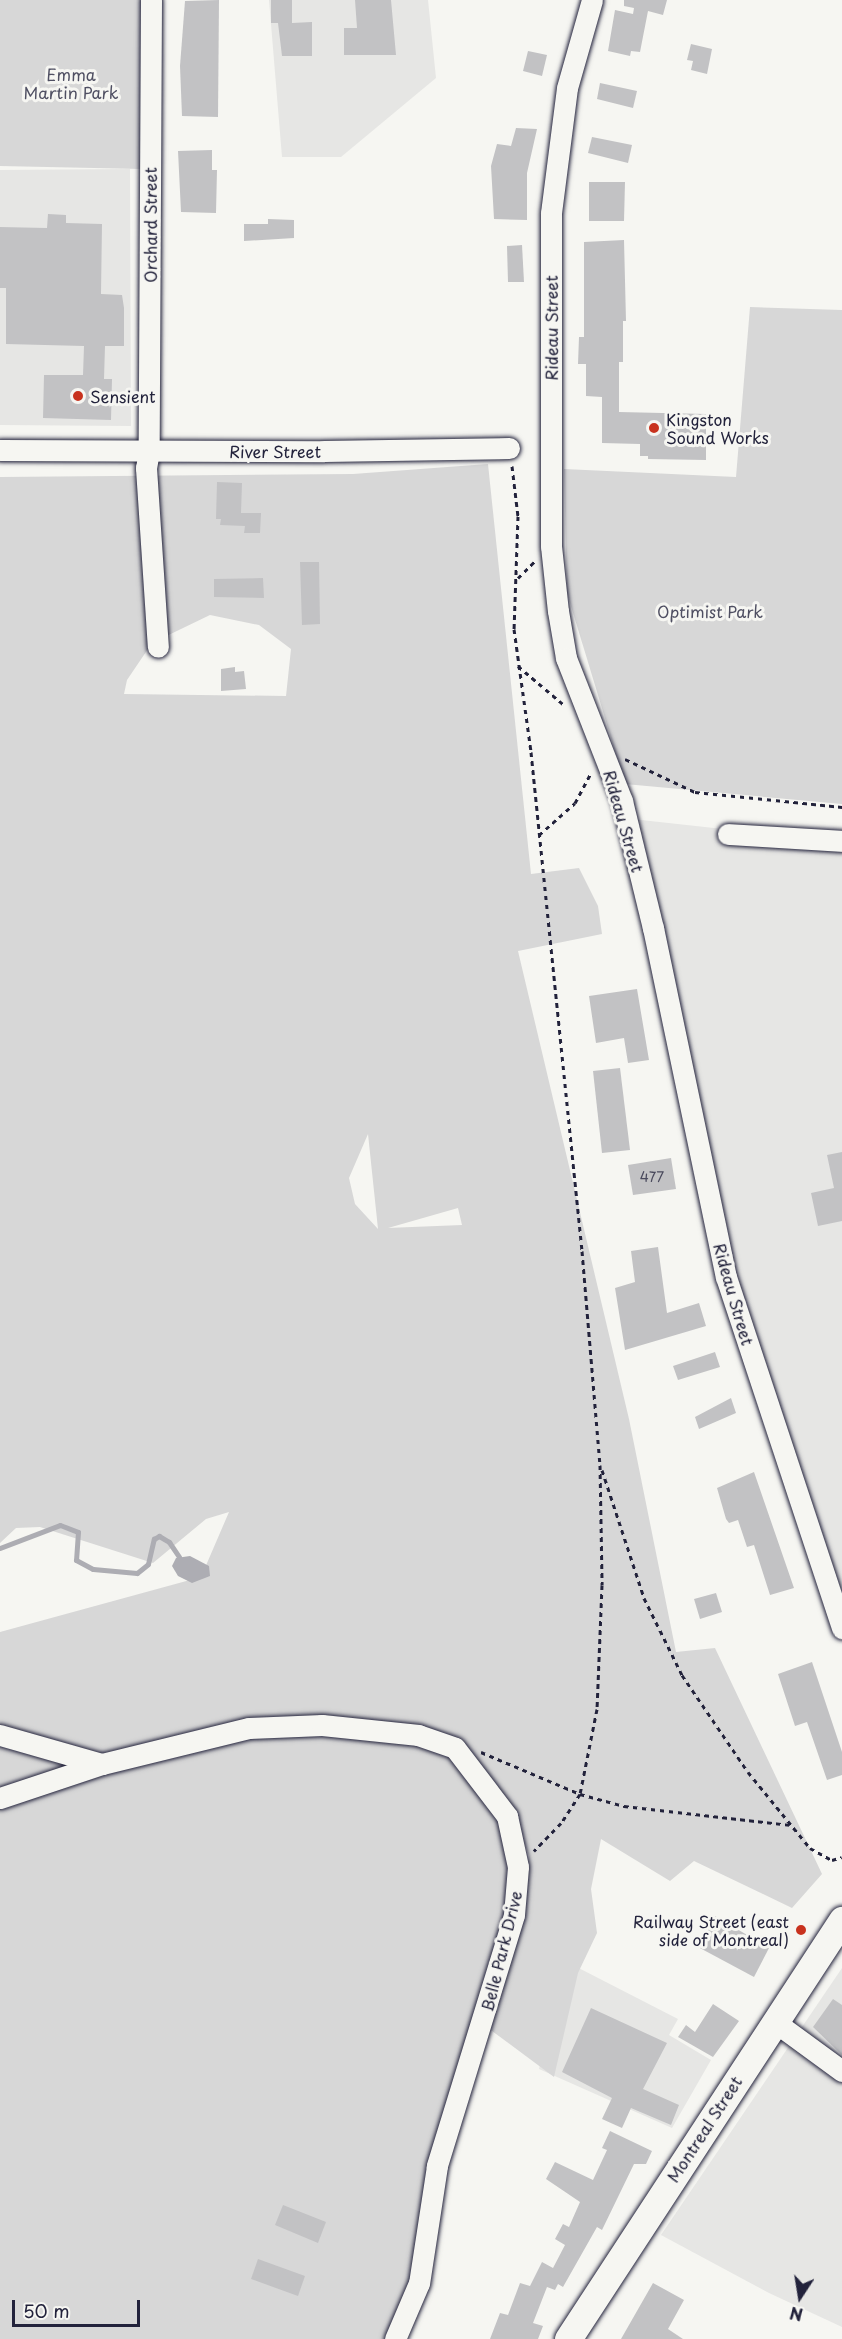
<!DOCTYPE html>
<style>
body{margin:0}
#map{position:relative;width:842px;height:2339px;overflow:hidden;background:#f6f6f2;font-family:"Playpen Sans",sans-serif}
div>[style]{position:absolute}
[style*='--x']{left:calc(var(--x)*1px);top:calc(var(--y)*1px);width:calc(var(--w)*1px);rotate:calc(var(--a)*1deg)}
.built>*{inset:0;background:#e6e6e4}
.green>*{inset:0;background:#d7d7d7}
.water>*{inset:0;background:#adadb3}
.stream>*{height:5px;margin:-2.5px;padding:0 2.5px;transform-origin:2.5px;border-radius:2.5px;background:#adadb3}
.building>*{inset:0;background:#c2c2c4}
.path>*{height:3px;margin-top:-1.5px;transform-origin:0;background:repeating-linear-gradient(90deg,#22223b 0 4.5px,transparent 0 9px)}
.roads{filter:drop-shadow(0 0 2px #22223b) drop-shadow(0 0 2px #22223b)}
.minor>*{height:21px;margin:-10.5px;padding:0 10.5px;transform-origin:10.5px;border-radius:10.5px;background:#f6f6f2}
.major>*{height:27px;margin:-13.5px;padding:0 13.5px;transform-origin:13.5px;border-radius:13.5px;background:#f6f6f2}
.dots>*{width:16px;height:16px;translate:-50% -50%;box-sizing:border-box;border:3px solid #f6f6f2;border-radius:50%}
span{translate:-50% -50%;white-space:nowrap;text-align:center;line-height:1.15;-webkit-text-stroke:6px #f6f6f2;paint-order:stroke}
.number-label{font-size:14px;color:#4a4a5d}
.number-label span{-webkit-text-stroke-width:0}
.park-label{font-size:16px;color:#4f4f62}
.street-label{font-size:16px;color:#22223b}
.poi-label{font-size:16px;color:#22223b}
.left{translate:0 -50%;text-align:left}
.right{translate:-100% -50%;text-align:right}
.north{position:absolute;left:770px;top:2267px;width:60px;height:60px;-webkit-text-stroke:4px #f6f6f2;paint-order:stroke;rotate:192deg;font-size:16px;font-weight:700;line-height:24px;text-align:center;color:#22223b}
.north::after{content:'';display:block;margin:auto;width:21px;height:27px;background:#22223b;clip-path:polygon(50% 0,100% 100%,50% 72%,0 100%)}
.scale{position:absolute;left:12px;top:2300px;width:128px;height:27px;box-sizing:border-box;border:3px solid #22223b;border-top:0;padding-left:8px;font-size:18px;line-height:21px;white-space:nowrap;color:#22223b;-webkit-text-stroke:4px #f6f6f2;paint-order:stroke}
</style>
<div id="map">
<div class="built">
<div style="clip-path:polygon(269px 0,428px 0,436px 78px,341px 157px,282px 157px)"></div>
<div style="clip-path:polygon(130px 169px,131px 426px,0 425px,0 170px)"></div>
<div style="clip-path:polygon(632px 819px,842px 842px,842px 1601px,792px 1463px,726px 1237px)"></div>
<div style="clip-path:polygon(565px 1961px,678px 2019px,669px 2035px,711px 2060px,672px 2128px,539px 2069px)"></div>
<div style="clip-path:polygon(842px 1968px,842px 2327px,769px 2293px,661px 2235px)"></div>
</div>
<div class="green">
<div style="clip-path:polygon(0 0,142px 0,141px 169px,0 166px)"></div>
<div style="clip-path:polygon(750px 307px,842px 310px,842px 804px,625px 784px,567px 593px,564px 469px,736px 477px)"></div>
<div style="clip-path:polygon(evenodd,488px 464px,531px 874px,579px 868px,598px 906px,602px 934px,518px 951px,629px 1419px,676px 1652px,715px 1648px,822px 1874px,792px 1908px,694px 1861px,670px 1881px,601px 1839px,591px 1889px,597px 1933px,578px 1973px,554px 2077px,488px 2028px,514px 1937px,529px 1856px,516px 1818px,466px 1745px,446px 1735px,309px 1719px,77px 1765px,0 1791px,0 1632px,201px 1577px,229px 1512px,206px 1519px,153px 1563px,40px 1527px,16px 1528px,0 1543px,0 477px,353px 474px,488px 464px,210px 615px,259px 625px,291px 649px,286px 696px,124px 694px,127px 680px,152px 643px,210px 615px,488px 464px,368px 1134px,378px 1229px,355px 1204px,349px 1178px,368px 1134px,488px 464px,458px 1208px,462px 1225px,387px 1228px,388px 1228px,458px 1208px)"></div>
<div style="clip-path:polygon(317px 1733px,413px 1741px,464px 1762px,503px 1823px,513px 1879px,411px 2277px,387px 2339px,0 2339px,0 1804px,217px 1741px)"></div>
</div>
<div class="water">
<div style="clip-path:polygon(190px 1556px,209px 1566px,210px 1576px,192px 1583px,178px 1576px,172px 1566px,176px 1558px)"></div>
</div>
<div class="stream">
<div style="--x:0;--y:1548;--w:64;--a:-21"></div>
<div style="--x:60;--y:1525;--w:19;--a:21"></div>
<div style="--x:78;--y:1532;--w:28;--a:94"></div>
<div style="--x:76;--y:1560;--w:19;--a:28"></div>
<div style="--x:93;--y:1569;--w:44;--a:5.2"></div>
<div style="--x:137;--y:1573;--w:14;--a:-39"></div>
<div style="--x:148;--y:1564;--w:26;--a:-77"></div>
<div style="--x:154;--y:1539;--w:6;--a:-31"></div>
<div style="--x:159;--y:1536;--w:12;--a:31"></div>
<div style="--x:169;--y:1542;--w:18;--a:56"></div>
</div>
<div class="building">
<div style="clip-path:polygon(219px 0,218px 117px,182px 116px,180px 66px,185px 1px)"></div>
<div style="clip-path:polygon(271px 0,292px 0,292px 23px,312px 22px,312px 56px,282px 56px,278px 23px,271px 23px)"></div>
<div style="clip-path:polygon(355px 0,391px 0,396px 55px,344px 55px,344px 28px,357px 28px)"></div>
<div style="clip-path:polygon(624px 0,667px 0,663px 15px,648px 11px,640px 52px,631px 51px,630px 56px,608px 51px,615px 10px,633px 14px,634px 8px,624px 6px)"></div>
<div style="clip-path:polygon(691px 44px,712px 49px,707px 74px,691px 70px,693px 61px,687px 60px)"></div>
<div style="clip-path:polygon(528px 51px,547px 55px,542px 76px,523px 71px)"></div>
<div style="clip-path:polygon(600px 83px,637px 91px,633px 108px,597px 99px)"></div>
<div style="clip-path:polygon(516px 128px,537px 129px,527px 173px,527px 220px,494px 219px,491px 166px,497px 144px,511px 146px)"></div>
<div style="clip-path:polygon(592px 137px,632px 145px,628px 163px,588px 153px)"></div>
<div style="clip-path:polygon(212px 150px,212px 170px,217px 170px,216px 213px,181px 212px,178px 151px)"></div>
<div style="clip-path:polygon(589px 182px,625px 182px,624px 221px,589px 221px)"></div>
<div style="clip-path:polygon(48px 214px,66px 215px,66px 223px,102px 224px,101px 294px,122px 295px,124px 308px,124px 346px,105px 346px,104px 379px,112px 379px,111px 420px,43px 418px,44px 375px,83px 375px,84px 346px,6px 344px,6px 288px,0 288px,0 227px,47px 228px)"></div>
<div style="clip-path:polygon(268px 219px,294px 220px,294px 238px,244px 241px,244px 224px,268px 224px)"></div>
<div style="clip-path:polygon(624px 240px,626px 321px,623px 321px,623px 362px,619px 362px,619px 412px,706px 414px,706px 460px,648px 459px,648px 456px,640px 456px,640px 444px,602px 443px,602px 397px,586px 396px,586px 364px,578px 364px,579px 337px,584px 337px,584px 242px)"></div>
<div style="clip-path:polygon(522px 245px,524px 282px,508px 282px,507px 246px)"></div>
<div style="clip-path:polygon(217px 482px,242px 483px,241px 513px,261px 513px,260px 533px,244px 533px,245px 526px,220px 525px,221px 519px,216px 519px)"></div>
<div style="clip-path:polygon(300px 562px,319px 562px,320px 624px,302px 625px)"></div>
<div style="clip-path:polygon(263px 578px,264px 598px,214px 597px,214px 579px)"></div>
<div style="clip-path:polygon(235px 667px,235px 672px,244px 671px,246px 689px,221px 691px,221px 669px)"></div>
<div style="clip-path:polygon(637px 989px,649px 1060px,628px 1063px,624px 1038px,596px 1043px,589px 996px)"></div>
<div style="clip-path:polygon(620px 1068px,630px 1150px,602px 1153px,593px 1071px)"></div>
<div style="clip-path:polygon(842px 1152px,842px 1221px,818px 1226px,811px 1193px,834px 1188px,827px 1155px)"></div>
<div style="clip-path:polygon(671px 1158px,676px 1189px,633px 1195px,628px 1165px)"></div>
<div style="clip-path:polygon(658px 1247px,667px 1313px,699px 1303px,706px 1326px,625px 1350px,615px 1288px,635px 1282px,631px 1251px)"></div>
<div style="clip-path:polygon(715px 1352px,720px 1367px,678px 1380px,673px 1366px)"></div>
<div style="clip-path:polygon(731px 1398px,736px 1413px,699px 1429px,695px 1417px)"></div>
<div style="clip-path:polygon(754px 1472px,794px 1588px,770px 1595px,754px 1545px,747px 1547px,738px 1520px,729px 1523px,726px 1519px,717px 1488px)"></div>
<div style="clip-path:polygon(716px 1593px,722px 1612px,700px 1619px,694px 1599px)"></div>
<div style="clip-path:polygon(812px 1662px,842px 1752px,842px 1775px,827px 1780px,807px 1722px,795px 1726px,778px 1674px)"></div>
<div style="clip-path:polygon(715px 1916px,769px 1948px,754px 1977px,698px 1947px)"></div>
<div style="clip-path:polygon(833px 1999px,842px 2005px,842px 2055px,813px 2027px)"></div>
<div style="clip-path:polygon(713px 2004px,739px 2021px,713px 2057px,678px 2037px,686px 2025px,695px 2032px)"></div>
<div style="clip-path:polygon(591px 2008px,667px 2043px,643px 2089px,679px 2105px,671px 2125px,631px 2108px,622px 2128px,602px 2119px,612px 2098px,562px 2072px)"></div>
<div style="clip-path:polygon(610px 2131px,652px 2151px,646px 2164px,634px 2164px,602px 2230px,597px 2227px,563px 2287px,558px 2284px,555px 2290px,547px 2287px,533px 2323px,543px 2326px,538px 2339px,490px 2339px,500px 2313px,508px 2315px,520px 2283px,530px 2286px,542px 2262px,553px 2268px,565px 2245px,555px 2239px,563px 2224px,569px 2227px,580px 2202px,546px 2179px,555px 2162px,593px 2180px,607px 2150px,602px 2148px)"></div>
<div style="clip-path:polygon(283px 2205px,326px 2222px,318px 2243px,275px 2225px)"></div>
<div style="clip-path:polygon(258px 2259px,305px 2276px,298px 2296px,251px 2279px)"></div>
<div style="clip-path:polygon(653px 2283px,684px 2300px,668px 2329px,683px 2339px,621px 2339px)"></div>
</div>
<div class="path">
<div style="--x:512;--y:466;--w:50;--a:83.2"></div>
<div style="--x:518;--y:516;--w:113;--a:92"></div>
<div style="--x:514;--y:629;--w:124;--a:82.1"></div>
<div style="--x:531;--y:752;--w:502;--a:84.16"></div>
<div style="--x:582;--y:1251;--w:215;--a:85.2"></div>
<div style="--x:600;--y:1465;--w:120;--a:89"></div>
<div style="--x:602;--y:1585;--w:124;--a:92.3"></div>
<div style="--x:597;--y:1709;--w:87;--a:101.3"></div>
<div style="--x:580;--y:1794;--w:35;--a:123"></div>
<div style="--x:561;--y:1823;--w:39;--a:134"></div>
<div style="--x:518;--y:578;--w:23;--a:-45"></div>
<div style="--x:518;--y:666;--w:59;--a:40.2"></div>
<div style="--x:625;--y:759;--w:77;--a:25.2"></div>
<div style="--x:695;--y:792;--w:148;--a:5.8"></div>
<div style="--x:539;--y:835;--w:48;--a:-41.6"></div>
<div style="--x:575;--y:803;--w:34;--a:-62"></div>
<div style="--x:602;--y:1470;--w:135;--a:71.8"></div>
<div style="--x:644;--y:1598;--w:86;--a:63.7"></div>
<div style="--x:682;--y:1675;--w:117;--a:55.8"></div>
<div style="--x:748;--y:1772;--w:98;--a:50.8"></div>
<div style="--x:810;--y:1848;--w:25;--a:29"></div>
<div style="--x:832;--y:1860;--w:10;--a:-17"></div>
<div style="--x:481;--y:1752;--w:108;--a:23"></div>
<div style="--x:580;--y:1794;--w:46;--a:15.3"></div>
<div style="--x:624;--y:1806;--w:169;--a:6.5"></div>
</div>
<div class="roads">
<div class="minor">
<div style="--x:151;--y:0;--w:451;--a:90.3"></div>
<div style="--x:149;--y:451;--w:17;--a:100"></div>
<div style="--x:146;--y:468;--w:179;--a:86.2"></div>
<div style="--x:592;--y:0;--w:91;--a:105.9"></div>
<div style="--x:567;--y:88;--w:126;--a:97.3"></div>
<div style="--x:551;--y:213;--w:333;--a:90"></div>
<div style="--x:551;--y:546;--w:65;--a:83.9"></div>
<div style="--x:558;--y:611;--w:48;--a:80.3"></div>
<div style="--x:566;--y:658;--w:154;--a:68.6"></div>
<div style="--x:622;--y:801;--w:131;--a:76.3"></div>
<div style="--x:653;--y:928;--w:357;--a:78.2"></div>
<div style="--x:726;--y:1277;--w:370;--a:71.7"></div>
<div style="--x:0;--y:450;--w:324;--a:0.2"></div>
<div style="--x:324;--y:451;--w:185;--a:-0.9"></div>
<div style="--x:728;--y:834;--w:114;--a:3.5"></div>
<div style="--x:0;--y:1735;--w:106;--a:15.9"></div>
<div style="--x:0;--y:1798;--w:108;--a:-18.4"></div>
<div style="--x:102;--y:1764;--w:151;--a:-13.8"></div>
<div style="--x:249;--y:1728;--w:73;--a:-2.4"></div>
<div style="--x:322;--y:1725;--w:97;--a:5.9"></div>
<div style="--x:418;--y:1735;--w:39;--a:19"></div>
<div style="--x:455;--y:1748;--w:86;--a:52.6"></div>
<div style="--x:507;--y:1816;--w:52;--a:77.8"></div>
<div style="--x:518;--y:1867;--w:48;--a:94.8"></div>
<div style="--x:514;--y:1915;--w:263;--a:107.1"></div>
<div style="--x:437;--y:2166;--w:118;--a:98.7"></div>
<div style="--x:419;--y:2283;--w:61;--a:113.2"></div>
<div style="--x:775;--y:2022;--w:83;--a:36.2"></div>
</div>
<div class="major">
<div style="--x:568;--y:2339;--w:501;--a:-56.82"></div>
</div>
</div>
<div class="dots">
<div style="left:78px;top:396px;background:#c8321e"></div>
<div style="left:654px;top:428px;background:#c8321e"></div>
<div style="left:801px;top:1930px;background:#c8321e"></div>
</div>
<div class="number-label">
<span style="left:652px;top:1177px">477</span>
</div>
<div class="park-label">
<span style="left:71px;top:83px">Emma<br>Martin Park</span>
<span style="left:710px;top:611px">Optimist Park</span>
</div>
<div class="street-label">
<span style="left:150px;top:225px;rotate:-90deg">Orchard Street</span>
<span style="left:551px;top:328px;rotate:-90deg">Rideau Street</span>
<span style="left:275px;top:451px">River Street</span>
<span style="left:624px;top:821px;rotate:74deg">Rideau Street</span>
<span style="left:734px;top:1294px;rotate:74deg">Rideau Street</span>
<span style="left:501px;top:1951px;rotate:-76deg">Belle Park Drive</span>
<span style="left:704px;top:2129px;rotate:-57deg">Montreal Street</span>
</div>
<div class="poi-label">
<span class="left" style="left:90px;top:396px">Sensient</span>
<span class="left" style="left:666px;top:428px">Kingston<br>Sound Works</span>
<span class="right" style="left:789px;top:1930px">Railway Street (east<br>side of Montreal)</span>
</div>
<div class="north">N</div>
<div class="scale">50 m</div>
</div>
